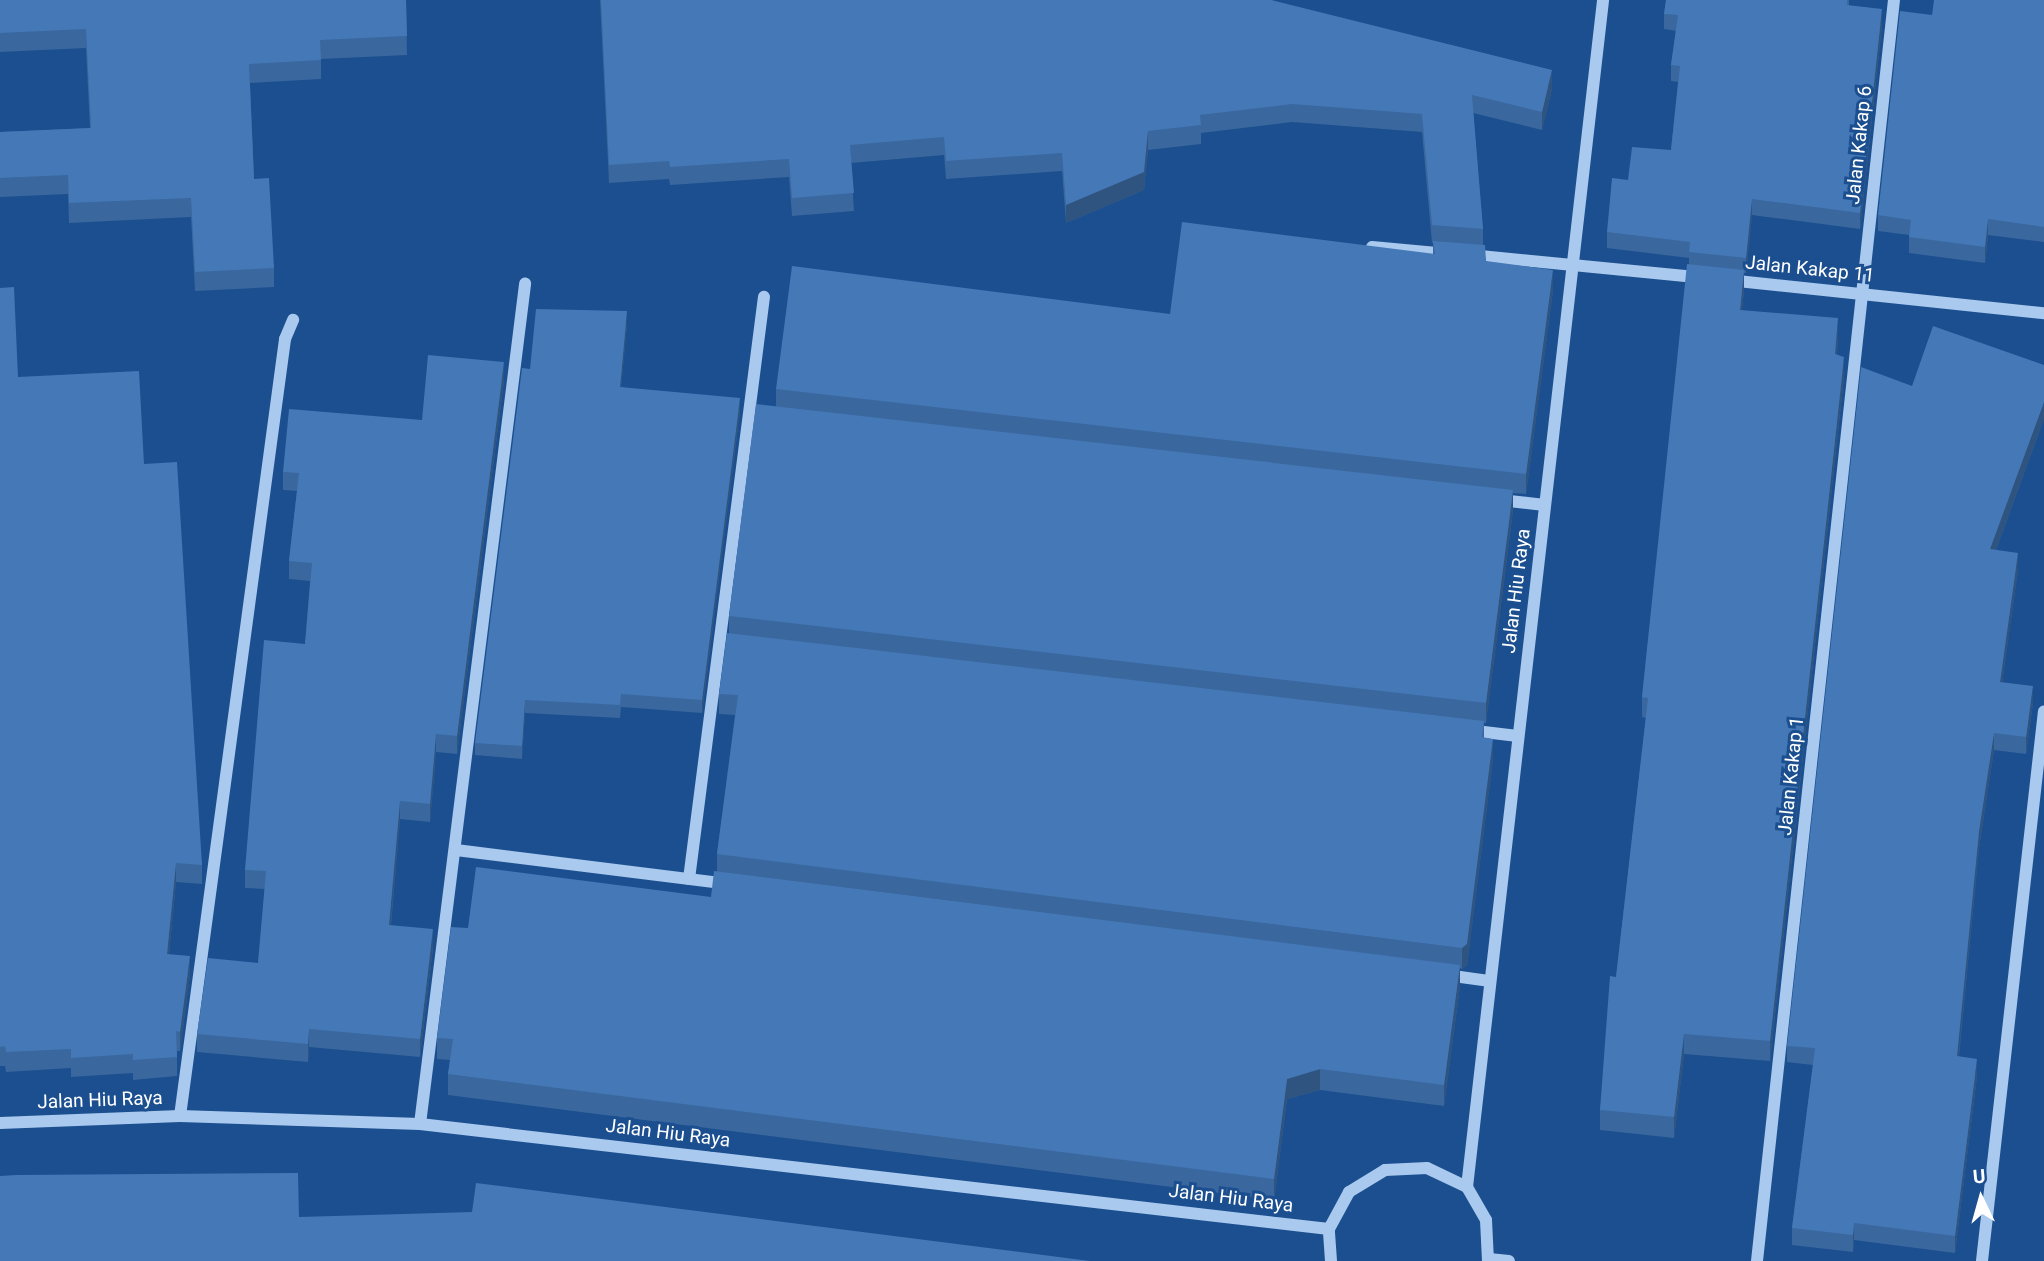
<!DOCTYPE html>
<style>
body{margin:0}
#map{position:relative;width:2044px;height:1261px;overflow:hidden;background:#1b4f8f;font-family:Roboto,sans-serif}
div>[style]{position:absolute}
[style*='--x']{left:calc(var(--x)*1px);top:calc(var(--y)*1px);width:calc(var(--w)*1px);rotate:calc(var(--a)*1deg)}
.minor>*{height:12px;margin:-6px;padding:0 6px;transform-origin:6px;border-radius:6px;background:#a9c9ee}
.wall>*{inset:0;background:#3a679d}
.shaded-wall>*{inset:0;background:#305480}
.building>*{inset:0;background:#4478b7}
span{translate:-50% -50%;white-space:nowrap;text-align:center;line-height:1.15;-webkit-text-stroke:6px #1b4f8f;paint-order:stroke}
.street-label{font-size:19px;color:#fff}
.north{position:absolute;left:1946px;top:1163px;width:70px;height:70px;-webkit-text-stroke:5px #1b4f8f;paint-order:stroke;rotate:355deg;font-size:19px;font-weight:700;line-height:28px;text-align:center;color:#fff}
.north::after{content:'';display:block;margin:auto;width:24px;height:32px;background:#fff;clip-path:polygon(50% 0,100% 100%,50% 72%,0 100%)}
</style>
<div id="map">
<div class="minor">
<div style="--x:1372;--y:247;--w:76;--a:5.3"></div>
<div style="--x:1470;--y:255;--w:234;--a:5.6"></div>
<div style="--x:1728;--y:280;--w:318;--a:6"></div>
<div style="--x:1500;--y:500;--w:45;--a:6.3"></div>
<div style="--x:1467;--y:730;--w:51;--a:6.7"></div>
<div style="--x:456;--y:850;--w:276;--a:7.1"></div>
<div style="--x:689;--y:879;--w:587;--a:-82.66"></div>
<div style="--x:1446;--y:975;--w:43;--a:7.9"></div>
<div style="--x:180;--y:1116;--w:784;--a:-82.3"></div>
<div style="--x:285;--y:339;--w:21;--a:-67"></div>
<div style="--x:0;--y:1123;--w:180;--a:-2.2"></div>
<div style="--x:180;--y:1116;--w:240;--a:1.9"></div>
<div style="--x:420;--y:1124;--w:915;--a:6.59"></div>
<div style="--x:420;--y:1124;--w:847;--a:-82.87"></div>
<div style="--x:1467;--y:1187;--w:1195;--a:-83.46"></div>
<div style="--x:1489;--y:1259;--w:20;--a:6"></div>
<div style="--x:1331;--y:1261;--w:32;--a:-94"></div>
<div style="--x:1329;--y:1229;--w:42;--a:-61.6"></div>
<div style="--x:1349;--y:1192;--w:42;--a:-31.4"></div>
<div style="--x:1385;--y:1170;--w:42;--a:-2.7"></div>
<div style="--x:1427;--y:1168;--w:44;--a:25.4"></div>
<div style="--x:1467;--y:1187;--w:38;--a:60"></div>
<div style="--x:1486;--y:1220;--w:41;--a:87.2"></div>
<div style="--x:1757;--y:1261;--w:1268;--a:-83.8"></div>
<div style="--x:1982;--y:1261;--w:553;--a:-83.57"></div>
</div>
<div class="wall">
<div style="clip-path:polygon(0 0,406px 0,407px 55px,321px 59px,321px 79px,250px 83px,254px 179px,274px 268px,274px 287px,195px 291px,191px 217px,69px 223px,68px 194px,0 197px,0 132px,90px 128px,86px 48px,0 52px)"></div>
<div style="clip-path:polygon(600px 0,1271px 0,1552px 89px,1542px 130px,1473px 113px,1483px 229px,1483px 245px,1486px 261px,1553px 290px,1526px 494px,1513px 493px,1513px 510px,1486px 723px,1484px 723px,1484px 738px,1493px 759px,1467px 965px,1462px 969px,1460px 968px,1460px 986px,1444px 1106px,1320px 1090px,1287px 1099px,1274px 1200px,448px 1095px,448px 1074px,450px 1060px,437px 1059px,437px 1038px,468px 928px,711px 897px,717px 871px,717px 854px,735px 715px,719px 714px,719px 694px,729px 634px,729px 616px,776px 407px,776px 389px,1170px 314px,1433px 254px,1433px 243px,1432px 243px,1422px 132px,1292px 122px,1201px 133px,1201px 144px,1148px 150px,1144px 190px,1066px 223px,1062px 171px,946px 179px,944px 155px,851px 163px,854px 211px,792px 216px,789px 177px,670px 185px,669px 179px,609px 183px)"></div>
<div style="clip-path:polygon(1666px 0,1849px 0,1849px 5px,1882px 25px,1860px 229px,1752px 215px,1746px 273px,1744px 273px,1744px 291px,1742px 310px,1838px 338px,1837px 354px,1844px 377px,1770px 1061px,1684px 1054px,1674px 1138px,1600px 1130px,1600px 1110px,1616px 977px,1646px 718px,1642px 717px,1642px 697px,1689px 265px,1689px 258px,1607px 248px,1607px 232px,1628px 180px,1671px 150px,1678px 82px,1671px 81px,1671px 65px,1676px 31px,1664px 29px,1664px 14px)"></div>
<div style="clip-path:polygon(2044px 0,2044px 242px,1988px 235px,1985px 263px,1909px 253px,1909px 235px,1878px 231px,1878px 215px,1932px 15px)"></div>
<div style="clip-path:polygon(0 288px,18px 377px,144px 464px,202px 865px,202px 884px,176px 882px,169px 954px,190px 975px,180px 1051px,177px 1051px,177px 1076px,133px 1080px,133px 1073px,71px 1077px,71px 1068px,6px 1072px,5px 1066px,0 1066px)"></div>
<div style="clip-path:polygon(627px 324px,621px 387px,740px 411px,702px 713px,621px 707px,620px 718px,525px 713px,522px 759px,475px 755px,475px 743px,530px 369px)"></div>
<div style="clip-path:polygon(2044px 365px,2044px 419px,1996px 550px,2018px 570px,2002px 683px,2033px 703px,2026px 754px,1994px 750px,1979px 848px,1959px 1056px,1977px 1076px,1955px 1253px,1854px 1240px,1853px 1252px,1792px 1245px,1792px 1228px,1813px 1065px,1787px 1062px,1787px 1046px,1912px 386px)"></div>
<div style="clip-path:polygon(504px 380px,457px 754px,436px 752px,430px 822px,400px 819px,391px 925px,433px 947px,420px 1057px,309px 1047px,308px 1062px,197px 1052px,197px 1034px,258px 963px,265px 889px,245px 888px,245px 870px,305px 644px,310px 581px,289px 579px,289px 561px,297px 491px,283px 490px,283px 472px,422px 420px)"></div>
</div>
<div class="shaded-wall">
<div style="clip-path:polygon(1882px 9px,1882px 25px,1860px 229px,1860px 213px)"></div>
<div style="clip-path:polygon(1552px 70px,1552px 89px,1542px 130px,1542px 112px)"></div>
<div style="clip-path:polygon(1148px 131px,1148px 150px,1144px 190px,1066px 223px,1066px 205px)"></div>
<div style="clip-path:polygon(1752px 199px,1752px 215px,1746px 273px,1746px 258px)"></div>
<div style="clip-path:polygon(1988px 219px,1988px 235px,1985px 263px,1985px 247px)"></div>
<div style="clip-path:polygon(1553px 270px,1553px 290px,1526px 494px,1526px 474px)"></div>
<div style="clip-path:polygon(1744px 270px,1744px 291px,1740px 330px,1740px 310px)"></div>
<div style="clip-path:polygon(627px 311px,627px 324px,620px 400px,620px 387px)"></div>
<div style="clip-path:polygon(1838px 318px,1838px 338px,1835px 374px,1835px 354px)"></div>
<div style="clip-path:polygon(1844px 357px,1844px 377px,1770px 1061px,1770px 1041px)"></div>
<div style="clip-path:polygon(504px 362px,504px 380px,457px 754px,457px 736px)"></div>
<div style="clip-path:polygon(740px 398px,740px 411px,702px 713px,702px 700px)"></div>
<div style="clip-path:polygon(2044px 402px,2044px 419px,1990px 566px,1990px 549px)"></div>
<div style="clip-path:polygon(1513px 490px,1513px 510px,1486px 723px,1486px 703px)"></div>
<div style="clip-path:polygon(2018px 553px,2018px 570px,2000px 699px,2000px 682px)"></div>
<div style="clip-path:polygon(2033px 686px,2033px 703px,2026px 754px,2026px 737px)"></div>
<div style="clip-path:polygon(525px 700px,525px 713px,522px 759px,522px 746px)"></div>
<div style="clip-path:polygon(1994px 733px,1994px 750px,1979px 848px,1957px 1073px,1957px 1056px,1979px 831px)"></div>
<div style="clip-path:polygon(436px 734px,436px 752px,430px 822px,430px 804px)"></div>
<div style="clip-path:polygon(1493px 739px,1493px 759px,1467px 965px,1462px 969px,1462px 948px)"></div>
<div style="clip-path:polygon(400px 801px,400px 819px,389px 943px,389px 925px)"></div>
<div style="clip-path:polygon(176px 863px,176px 882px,167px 973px,167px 954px)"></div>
<div style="clip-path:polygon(433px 929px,433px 947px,420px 1057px,420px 1039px)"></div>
<div style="clip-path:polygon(190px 956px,190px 975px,180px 1051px,180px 1032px)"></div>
<div style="clip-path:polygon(1460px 965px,1460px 986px,1444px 1106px,1444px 1085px)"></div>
<div style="clip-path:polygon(309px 1029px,309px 1047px,308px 1062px,308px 1044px)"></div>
<div style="clip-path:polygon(1684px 1034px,1684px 1054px,1674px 1138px,1674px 1117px)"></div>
<div style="clip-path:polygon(1977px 1059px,1977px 1076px,1955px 1253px,1955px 1236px)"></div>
<div style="clip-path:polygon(1320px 1069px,1320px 1090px,1287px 1099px,1274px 1200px,1274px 1179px,1287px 1079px)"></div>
<div style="clip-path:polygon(1854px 1223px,1854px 1240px,1853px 1252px,1853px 1235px)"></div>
</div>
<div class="building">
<div style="clip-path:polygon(0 0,406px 0,407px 36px,320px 40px,321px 60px,249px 64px,254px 179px,269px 178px,274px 268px,195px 272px,191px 198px,69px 203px,68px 175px,0 178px,0 132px,91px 128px,86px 29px,0 33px)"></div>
<div style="clip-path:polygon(601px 0,1271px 0,1552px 70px,1542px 112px,1472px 95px,1483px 229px,1432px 225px,1422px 114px,1292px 104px,1200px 115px,1201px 125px,1148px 131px,1144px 172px,1066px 205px,1062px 153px,946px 161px,944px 137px,850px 145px,854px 193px,792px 198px,789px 159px,670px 167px,669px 161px,609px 165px)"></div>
<div style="clip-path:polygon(1666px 0,1847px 0,1847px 5px,1882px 9px,1860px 213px,1752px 199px,1746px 258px,1689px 252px,1690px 242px,1607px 232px,1612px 178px,1628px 180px,1632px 147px,1671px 150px,1680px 66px,1671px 65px,1678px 15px,1664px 14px)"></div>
<div style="clip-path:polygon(1934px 0,2044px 0,2044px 227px,1988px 219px,1985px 247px,1909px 237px,1911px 220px,1878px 215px,1900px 11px,1932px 15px)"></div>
<div style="clip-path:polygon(1182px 222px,1435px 254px,1433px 241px,1485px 245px,1486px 261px,1553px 270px,1526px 474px,776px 389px,792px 266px,1170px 314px)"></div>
<div style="clip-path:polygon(1687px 264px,1744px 270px,1740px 310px,1838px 318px,1835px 354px,1844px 357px,1770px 1041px,1684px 1034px,1674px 1117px,1600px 1110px,1610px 976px,1616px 977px,1648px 698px,1642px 697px)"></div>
<div style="clip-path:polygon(14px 287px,18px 377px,139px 371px,144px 464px,177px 462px,202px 865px,176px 863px,167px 954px,190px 956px,180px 1032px,176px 1031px,177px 1057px,133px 1060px,133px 1054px,71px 1058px,71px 1049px,6px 1052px,5px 1046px,0 1047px,0 288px)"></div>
<div style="clip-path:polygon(536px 309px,627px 311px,620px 387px,740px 398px,702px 700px,621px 694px,620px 705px,525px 700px,522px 746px,475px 743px,522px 368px,530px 369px)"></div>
<div style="clip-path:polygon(1933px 326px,2044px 365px,2044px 402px,1990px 549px,2018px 553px,2000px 682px,2033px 686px,2026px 737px,1994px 733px,1979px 831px,1957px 1056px,1977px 1059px,1955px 1236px,1854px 1223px,1853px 1235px,1792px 1228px,1815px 1048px,1787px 1046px,1861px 367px,1912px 386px)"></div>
<div style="clip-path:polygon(428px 355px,504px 362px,457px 736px,436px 734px,430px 804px,400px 801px,389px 925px,433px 929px,420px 1039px,309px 1029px,308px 1044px,197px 1034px,208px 958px,258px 963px,266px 871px,245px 870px,264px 640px,305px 644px,312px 563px,289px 561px,299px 473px,283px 472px,289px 409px,422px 420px)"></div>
<div style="clip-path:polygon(756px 404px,1513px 490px,1486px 703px,729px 616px)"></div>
<div style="clip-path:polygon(727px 633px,1484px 721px,1482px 737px,1493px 739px,1467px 944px,1462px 948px,717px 854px,738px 695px,719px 694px)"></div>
<div style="clip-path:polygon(476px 867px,711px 897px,714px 871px,1460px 965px,1444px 1085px,1320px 1069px,1287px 1079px,1274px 1179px,448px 1074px,453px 1039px,437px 1038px,451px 927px,468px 928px)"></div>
<div style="clip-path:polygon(298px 1173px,299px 1217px,472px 1212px,476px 1183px,1090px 1261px,0 1261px,0 1176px,16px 1175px)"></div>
</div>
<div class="street-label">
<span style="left:1859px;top:145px;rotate:-84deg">Jalan Kakap 6</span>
<span style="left:1810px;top:269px;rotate:6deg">Jalan Kakap 11</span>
<span style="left:1516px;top:591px;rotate:-83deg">Jalan Hiu Raya</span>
<span style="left:1791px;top:776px;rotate:-84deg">Jalan Kakap 1</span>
<span style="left:100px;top:1100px;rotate:-2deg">Jalan Hiu Raya</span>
<span style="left:668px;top:1133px;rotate:7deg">Jalan Hiu Raya</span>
<span style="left:1231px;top:1198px;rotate:7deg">Jalan Hiu Raya</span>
</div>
<div class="north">U</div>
</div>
